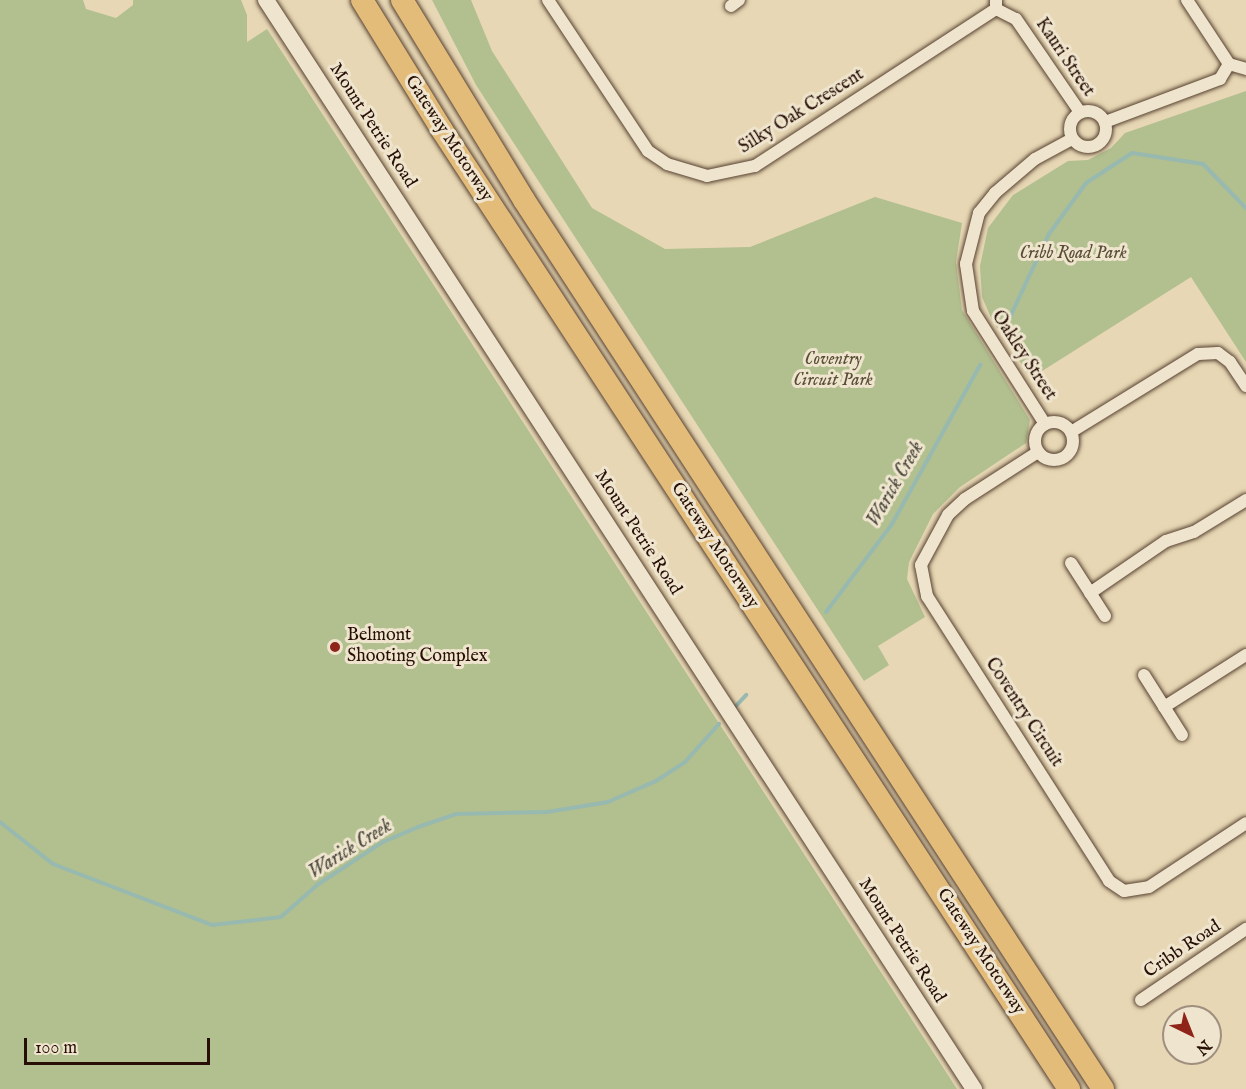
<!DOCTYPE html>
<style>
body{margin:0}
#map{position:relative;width:1246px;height:1089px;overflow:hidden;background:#e7d7b4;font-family:"IM FELL English",serif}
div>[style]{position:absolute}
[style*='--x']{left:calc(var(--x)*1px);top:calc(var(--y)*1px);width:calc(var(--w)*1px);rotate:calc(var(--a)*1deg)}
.green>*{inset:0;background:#b2bf8f}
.stream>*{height:4px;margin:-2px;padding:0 2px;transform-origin:2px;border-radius:2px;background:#97b9af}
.roads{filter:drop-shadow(0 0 2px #574131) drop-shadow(0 0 2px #574131)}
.street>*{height:12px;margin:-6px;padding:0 6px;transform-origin:6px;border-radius:6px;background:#efe5ce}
.street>.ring{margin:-6px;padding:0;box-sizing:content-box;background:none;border:12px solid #efe5ce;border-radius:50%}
.secondary>*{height:16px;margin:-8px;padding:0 8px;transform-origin:8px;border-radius:8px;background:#efe5ce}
.highway>*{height:22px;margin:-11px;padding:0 11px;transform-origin:11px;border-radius:11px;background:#e4bc7a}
.dots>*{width:16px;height:16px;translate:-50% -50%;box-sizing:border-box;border:3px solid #efe5ce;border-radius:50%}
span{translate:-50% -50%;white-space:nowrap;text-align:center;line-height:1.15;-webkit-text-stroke:6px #efe5ce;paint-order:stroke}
.street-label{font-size:18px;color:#270f05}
.park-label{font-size:18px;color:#584d35;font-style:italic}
.poi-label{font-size:18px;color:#270f05}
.left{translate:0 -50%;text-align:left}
.water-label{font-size:20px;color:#4e4a40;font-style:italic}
.north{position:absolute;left:1162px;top:1005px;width:60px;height:60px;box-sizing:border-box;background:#efe5ce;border:2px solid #9f8f7e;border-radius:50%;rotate:137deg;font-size:16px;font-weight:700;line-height:24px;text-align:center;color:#270f05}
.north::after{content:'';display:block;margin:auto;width:21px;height:27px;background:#8f2418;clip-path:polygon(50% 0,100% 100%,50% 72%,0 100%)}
.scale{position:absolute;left:24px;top:1038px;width:186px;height:27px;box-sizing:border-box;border:3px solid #270f05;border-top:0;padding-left:8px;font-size:18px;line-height:21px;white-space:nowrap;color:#270f05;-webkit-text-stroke:4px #efe5ce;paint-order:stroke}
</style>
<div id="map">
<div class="green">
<div style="clip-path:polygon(0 0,83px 0,86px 9px,116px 18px,133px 5px,133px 0,241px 0,247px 15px,247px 42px,267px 29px,957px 1089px,0 1089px)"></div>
<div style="clip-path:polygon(432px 0,471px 0,492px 51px,592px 208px,665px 249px,750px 247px,875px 197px,962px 223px,956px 262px,962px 310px,1030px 420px,1026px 443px,960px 487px,933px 514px,909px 562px,907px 579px,925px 617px,878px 646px,889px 665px,864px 681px,476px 85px)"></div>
<div style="clip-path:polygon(1246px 91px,1246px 362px,1191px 277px,1031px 378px,992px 320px,982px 297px,980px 266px,988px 228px,1013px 195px,1068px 161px,1088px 160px,1111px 148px,1125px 133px)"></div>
</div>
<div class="stream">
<div style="--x:1009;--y:319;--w:94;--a:-64.8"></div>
<div style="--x:1049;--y:234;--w:63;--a:-54"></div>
<div style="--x:1086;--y:183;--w:55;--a:-33.1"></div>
<div style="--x:1132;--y:153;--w:72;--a:8.8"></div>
<div style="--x:1203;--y:164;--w:62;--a:45.7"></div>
<div style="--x:826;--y:612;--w:110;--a:-53.1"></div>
<div style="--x:892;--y:524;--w:182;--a:-61"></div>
<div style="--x:734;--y:708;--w:18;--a:-47"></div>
<div style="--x:0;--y:822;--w:68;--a:38.4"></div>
<div style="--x:53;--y:864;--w:170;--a:21"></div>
<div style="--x:212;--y:925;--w:69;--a:-6.6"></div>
<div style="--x:281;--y:917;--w:48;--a:-41.6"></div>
<div style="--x:317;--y:885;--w:79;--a:-33.1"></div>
<div style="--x:383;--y:842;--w:38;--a:-23"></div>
<div style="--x:418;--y:827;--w:40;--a:-18.9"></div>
<div style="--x:456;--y:814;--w:91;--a:-1.3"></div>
<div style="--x:547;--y:812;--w:62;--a:-9.3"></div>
<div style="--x:608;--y:802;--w:52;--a:-23.6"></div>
<div style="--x:656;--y:781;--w:35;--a:-33"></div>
<div style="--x:685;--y:762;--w:51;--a:-48.2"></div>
</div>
<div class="roads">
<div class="street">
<div style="--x:548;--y:0;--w:181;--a:56.5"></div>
<div style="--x:648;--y:151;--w:23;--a:34"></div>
<div style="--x:667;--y:164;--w:42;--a:16.7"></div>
<div style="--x:707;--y:176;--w:49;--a:-11.8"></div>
<div style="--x:755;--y:166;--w:288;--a:-33.1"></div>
<div style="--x:996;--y:0;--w:9;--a:90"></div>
<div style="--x:996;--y:9;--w:22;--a:27"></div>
<div style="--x:1016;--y:19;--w:113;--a:55.5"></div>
<div style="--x:1187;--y:0;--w:77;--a:56.7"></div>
<div style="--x:731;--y:6;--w:10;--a:-37"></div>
<div class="ring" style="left:1070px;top:111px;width:24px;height:24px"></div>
<div style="--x:1105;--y:122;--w:123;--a:-20.5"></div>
<div style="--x:1220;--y:79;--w:17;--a:-59"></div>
<div style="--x:1229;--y:64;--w:18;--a:16"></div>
<div class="ring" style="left:1035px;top:422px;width:26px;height:26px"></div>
<div style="--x:1045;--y:424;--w:134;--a:-122.5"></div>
<div style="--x:973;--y:311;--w:48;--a:-98.5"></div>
<div style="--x:966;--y:264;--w:53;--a:-75.7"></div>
<div style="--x:979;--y:213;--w:26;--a:-51"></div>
<div style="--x:995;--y:193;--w:52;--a:-40.4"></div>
<div style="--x:1035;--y:159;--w:42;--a:-28.4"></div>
<div style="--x:1071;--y:432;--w:149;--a:-31.6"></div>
<div style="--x:1198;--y:354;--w:20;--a:-3"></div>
<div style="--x:1218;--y:353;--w:15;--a:37"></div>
<div style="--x:1230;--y:362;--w:29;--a:56"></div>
<div style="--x:1038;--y:452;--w:87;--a:147.2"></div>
<div style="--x:965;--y:499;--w:23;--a:137"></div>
<div style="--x:948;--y:515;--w:57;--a:118.4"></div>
<div style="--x:921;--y:565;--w:32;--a:79"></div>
<div style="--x:927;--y:596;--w:338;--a:57.4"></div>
<div style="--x:1109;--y:881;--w:18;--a:34"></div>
<div style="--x:1124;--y:891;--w:25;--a:-9"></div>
<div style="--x:1149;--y:887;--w:116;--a:-33.4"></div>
<div style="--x:1071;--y:563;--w:63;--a:57.3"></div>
<div style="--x:1090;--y:593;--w:92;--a:-34.4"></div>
<div style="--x:1166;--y:541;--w:29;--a:-18"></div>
<div style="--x:1194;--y:532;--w:61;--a:-31.6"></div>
<div style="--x:1144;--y:675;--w:71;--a:57.7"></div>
<div style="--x:1164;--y:707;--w:97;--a:-32.4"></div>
<div style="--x:1141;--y:1000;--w:127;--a:-34.1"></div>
</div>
<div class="secondary">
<div style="--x:266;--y:0;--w:1299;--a:56.97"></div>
</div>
<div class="highway">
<div style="--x:362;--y:0;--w:153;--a:58.4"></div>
<div style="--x:442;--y:130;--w:1146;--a:56.82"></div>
<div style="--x:402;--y:0;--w:234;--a:58.6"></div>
<div style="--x:524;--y:200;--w:1061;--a:56.92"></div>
</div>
</div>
<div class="dots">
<div style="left:335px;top:647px;background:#8f2418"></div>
</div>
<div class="street-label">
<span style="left:1064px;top:58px;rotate:56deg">Kauri Street</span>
<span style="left:802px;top:112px;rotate:-32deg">Silky Oak Crescent</span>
<span style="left:372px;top:126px;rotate:57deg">Mount Petrie Road</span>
<span style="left:448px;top:139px;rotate:57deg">Gateway Motorway</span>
<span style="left:1023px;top:356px;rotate:57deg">Oakley Street</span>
<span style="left:637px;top:533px;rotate:57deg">Mount Petrie Road</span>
<span style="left:714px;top:546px;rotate:57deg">Gateway Motorway</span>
<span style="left:1023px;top:713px;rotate:57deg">Coventry Circuit</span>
<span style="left:901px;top:941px;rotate:57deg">Mount Petrie Road</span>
<span style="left:1183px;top:950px;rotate:-34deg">Cribb Road</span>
<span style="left:980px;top:952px;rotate:57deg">Gateway Motorway</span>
</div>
<div class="park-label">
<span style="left:1073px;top:254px">Cribb Road Park</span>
<span style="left:833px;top:371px">Coventry<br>Circuit Park</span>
</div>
<div class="poi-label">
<span class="left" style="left:347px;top:647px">Belmont<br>Shooting Complex</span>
</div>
<div class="water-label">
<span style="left:895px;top:484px;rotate:-60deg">Warick Creek</span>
<span style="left:350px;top:849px;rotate:-32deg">Warick Creek</span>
</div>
<div class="north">N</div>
<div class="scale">100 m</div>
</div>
